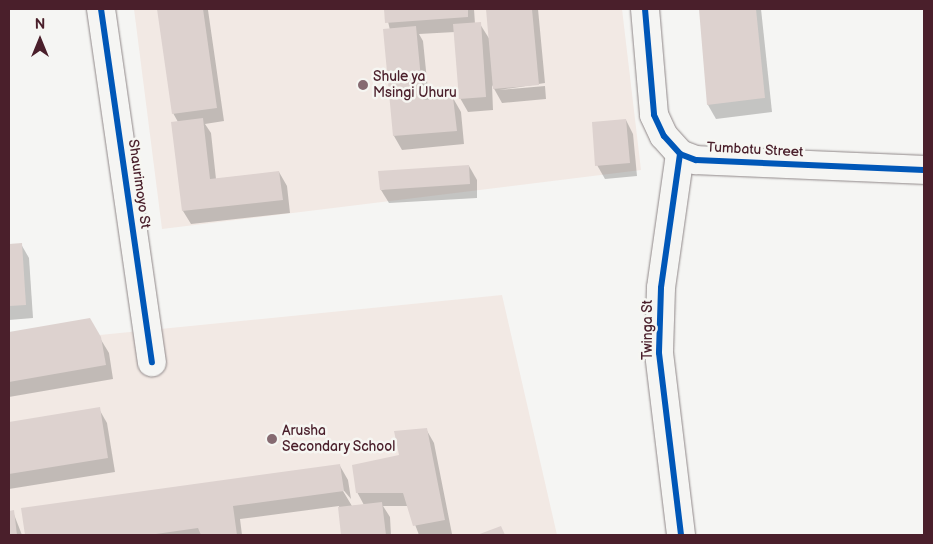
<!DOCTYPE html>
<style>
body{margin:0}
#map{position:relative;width:933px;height:544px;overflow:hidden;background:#f5f5f3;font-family:"Balsamiq Sans",sans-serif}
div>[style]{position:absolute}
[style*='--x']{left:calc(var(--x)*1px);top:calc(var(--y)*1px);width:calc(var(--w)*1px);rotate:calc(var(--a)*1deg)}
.built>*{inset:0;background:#f2e9e4}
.shadow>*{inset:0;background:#0003}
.building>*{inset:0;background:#ddd2cf}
.roads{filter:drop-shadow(0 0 1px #8f8788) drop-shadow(0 0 1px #8f8788)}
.minor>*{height:28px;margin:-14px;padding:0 14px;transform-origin:14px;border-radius:14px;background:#f5f5f3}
.cycleway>*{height:6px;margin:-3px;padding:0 3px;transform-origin:3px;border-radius:3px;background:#0057b8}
.dots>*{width:14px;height:14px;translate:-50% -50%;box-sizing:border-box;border:2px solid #f6f6f2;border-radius:50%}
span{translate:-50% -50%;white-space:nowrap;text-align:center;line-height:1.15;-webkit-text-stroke:5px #f6f6f2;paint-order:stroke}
.poi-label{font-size:14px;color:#4a1f2b}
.left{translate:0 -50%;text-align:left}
.street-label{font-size:14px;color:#4a1f2b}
.frame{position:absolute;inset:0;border:10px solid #4a1f2b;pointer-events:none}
.north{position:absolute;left:15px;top:15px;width:50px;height:50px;-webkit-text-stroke:4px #f6f6f2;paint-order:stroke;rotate:0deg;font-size:14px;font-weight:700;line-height:20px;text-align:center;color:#4a1f2b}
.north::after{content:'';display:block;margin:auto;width:18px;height:22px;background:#4a1f2b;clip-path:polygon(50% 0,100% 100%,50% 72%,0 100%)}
</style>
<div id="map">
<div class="built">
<div style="clip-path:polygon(134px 9px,622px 9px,641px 170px,162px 229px)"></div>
<div style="clip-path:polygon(502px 295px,557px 535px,9px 535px,9px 344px)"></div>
</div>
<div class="shadow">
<div style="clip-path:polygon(158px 9px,208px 10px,224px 121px,205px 124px,211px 133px,216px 179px,279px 172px,287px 186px,290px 213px,191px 224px,183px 211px,178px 122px,173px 113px)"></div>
<div style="clip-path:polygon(385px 9px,474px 9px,475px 24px,480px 24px,490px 40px,487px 9px,538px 9px,545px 83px,499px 90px,545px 86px,546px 99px,502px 103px,492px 85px,493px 110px,468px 112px,460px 98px,455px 32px,419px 34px,423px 41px,429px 100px,453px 98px,461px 112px,464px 144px,402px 150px,394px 136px,384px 30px,390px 30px)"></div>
<div style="clip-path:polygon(701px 9px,761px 9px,772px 112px,716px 119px,708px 105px)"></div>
<div style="clip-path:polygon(626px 120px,633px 134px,637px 176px,605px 179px,597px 165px)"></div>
<div style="clip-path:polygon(469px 166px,477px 180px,477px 198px,389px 203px,381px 190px)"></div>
<div style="clip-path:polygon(21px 244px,29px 258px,33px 318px,9px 320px,9px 245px)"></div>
<div style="clip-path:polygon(89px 320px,109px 353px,113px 379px,9px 397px,9px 334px)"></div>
<div style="clip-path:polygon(99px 409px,107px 423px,115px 472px,9px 489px,9px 423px)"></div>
<div style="clip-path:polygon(426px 429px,434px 443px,452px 534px,419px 535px,408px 506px,383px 506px,390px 517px,391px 535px,342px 535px,339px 506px,240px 519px,242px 535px,26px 535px,23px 509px,340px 466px,348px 480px,351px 499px,340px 486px,352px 506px,364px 505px,357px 492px,401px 456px)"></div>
<div style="clip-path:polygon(9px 512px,13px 512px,22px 535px,9px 535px)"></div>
</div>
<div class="building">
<div style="clip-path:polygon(157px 9px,203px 9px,217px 108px,172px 114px)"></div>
<div style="clip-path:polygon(384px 9px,468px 9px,468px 17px,385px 23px)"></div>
<div style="clip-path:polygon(486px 9px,532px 9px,539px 85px,493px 89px)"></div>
<div style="clip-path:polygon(699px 9px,756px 9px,765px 98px,707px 105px)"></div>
<div style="clip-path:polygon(481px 22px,486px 97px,459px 99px,453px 24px)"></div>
<div style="clip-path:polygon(416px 26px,423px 100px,453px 97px,457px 131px,393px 136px,383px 29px)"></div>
<div style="clip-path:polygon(203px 118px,210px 179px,279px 171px,283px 200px,182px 211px,171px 122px)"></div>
<div style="clip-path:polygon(626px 119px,630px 163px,595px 166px,592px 122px)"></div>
<div style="clip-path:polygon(469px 165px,470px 184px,380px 190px,378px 171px)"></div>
<div style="clip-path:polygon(22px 243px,26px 305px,9px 306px,9px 244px)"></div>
<div style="clip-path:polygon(90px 318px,101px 337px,106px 365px,9px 382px,9px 332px)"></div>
<div style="clip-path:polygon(100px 407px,108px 458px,9px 474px,9px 422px)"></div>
<div style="clip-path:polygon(427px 428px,445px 520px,413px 526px,403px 493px,356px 493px,352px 465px,399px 455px,394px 431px)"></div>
<div style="clip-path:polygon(340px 464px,344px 491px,233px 506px,237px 535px,201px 535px,198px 528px,149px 535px,25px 535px,21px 508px)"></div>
<div style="clip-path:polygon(382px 502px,386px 535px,341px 535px,338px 507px)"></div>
<div style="clip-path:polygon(14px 510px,17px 535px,9px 535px,9px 511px)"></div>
<div style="clip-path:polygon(501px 526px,505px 535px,477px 535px)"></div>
</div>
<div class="roads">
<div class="minor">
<div style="--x:101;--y:9;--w:357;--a:81.8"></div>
<div style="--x:645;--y:9;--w:106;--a:85.1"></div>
<div style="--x:654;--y:115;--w:23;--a:65"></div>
<div style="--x:664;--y:136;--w:24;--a:48"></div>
<div style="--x:680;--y:154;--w:17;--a:21"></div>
<div style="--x:696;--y:160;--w:228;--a:2.5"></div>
<div style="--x:680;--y:154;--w:135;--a:98.1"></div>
<div style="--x:661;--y:288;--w:65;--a:91.8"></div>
<div style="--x:659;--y:353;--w:183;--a:83.1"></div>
</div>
</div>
<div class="cycleway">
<div style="--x:101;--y:9;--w:357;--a:81.8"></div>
<div style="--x:645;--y:9;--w:106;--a:85.1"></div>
<div style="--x:654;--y:115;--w:23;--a:65"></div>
<div style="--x:664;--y:136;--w:24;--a:48"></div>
<div style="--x:680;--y:154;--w:17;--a:21"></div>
<div style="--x:696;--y:160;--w:228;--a:2.5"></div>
<div style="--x:680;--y:154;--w:135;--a:98.1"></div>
<div style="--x:661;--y:288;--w:65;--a:91.8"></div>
<div style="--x:659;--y:353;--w:183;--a:83.1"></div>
</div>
<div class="dots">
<div style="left:363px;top:85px;background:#866a71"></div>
<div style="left:272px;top:439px;background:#866a71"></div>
</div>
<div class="poi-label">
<span class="left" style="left:373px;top:85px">Shule ya<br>Msingi Uhuru</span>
<span class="left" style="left:282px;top:439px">Arusha<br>Secondary School</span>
</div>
<div class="street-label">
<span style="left:755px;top:150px;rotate:3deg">Tumbatu Street</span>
<span style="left:139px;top:184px;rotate:82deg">Shaurimoyo St</span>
<span style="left:648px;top:330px;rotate:-90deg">Twinga St</span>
</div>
<div class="frame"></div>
<div class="north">N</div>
</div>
